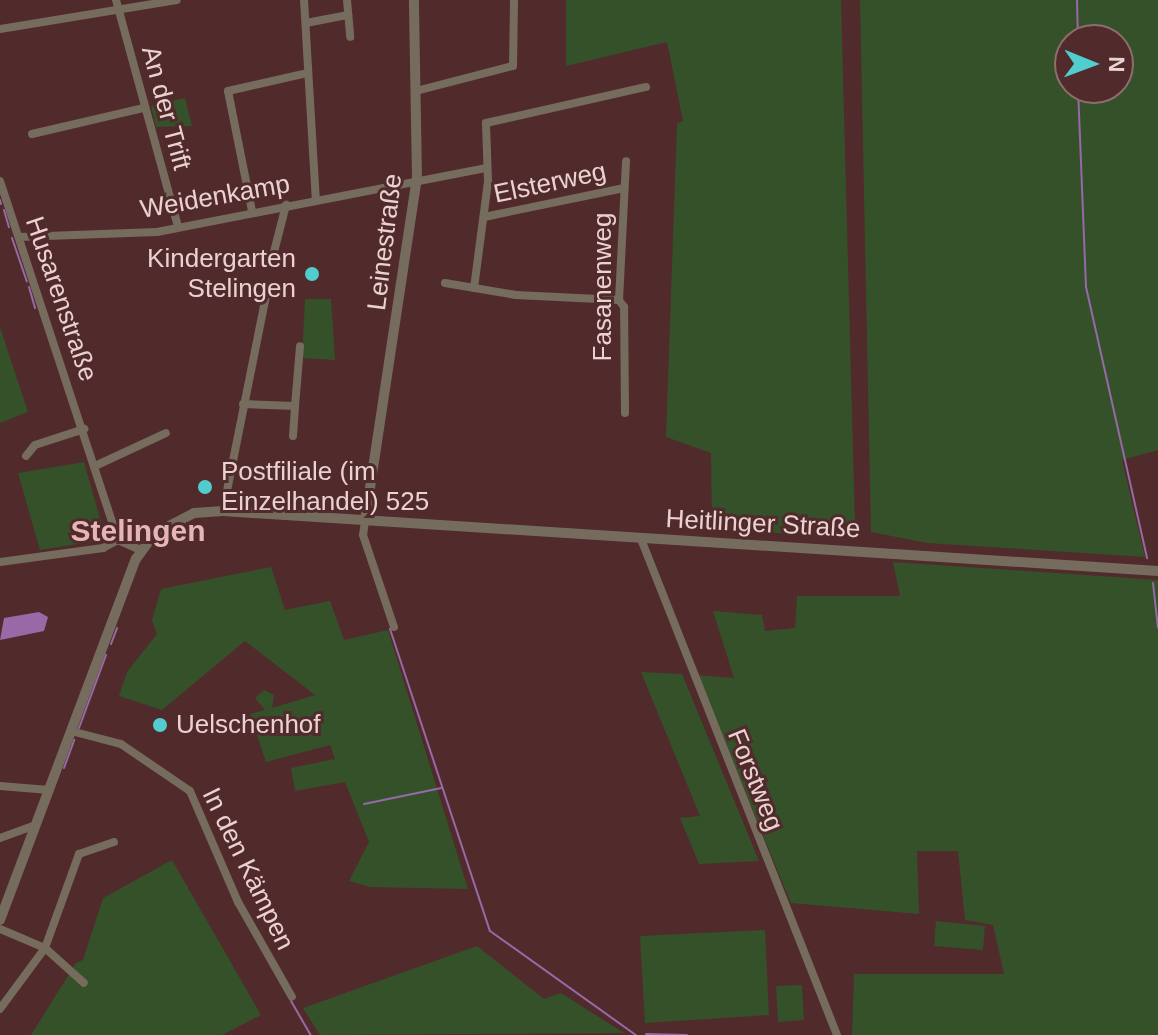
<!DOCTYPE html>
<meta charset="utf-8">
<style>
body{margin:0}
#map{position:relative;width:1158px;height:1035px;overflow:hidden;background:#512a2c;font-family:Helvetica,sans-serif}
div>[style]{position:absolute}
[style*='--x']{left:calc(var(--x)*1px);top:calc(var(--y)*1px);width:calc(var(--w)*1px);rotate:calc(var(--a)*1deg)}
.green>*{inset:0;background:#355129}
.water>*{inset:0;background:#9769a7}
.stream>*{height:2px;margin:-1px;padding:0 1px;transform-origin:1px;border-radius:1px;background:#9769a7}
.minor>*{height:8px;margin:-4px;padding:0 4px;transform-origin:4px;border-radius:4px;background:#766c5d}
.tertiary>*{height:10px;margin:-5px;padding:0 5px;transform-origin:5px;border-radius:5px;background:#766c5d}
.dots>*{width:22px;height:22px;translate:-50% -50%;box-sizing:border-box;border:4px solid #512a2c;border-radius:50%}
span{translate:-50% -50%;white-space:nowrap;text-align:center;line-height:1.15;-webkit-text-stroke:6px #512a2c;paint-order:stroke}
.street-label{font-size:26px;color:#ebd2d2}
.poi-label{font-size:26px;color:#ebd2d2}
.right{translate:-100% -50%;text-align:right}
.left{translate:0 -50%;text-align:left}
.quarter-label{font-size:30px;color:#e6b5b6;font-weight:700}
.north{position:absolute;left:1054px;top:24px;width:80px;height:80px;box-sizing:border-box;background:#512a2c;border:2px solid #8f6d6e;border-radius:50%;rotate:91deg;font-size:22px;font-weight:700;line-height:32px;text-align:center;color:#ebd2d2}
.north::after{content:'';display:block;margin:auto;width:28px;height:36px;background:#52cdcf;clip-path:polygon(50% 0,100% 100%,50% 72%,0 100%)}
</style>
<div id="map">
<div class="green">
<div style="clip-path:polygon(566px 0,841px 0,855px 527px,841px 534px,712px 532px,711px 453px,666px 437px,677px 123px,683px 121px,667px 42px,566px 66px)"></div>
<div style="clip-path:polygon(evenodd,860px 0,1158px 0,1158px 450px,1122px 460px,1145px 557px,927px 543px,871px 532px,860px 0,1070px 40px,1118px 40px,1118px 88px,1070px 88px,1070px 40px)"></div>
<div style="clip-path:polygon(185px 98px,192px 126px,156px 127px,151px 106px)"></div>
<div style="clip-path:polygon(305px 299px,331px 299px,335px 360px,302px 358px)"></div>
<div style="clip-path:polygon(0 327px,28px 412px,0 423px)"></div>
<div style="clip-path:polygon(84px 462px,103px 529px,96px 541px,40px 550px,18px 473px)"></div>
<div style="clip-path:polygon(893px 562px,1158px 580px,1158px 1035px,852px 1035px,854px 974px,1004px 974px,993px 925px,965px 920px,958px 851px,917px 851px,919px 914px,791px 903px,697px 675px,734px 678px,713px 611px,762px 615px,765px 631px,795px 628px,797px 596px,900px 596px)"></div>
<div style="clip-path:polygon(271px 567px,285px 610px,330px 601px,344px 640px,388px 630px,468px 889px,370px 887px,349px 881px,369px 842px,345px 782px,295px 791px,291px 768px,335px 759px,330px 745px,266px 762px,250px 714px,265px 710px,255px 698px,264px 690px,274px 695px,272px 708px,315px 695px,245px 641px,162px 710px,119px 696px,127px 672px,157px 634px,152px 620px,161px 589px)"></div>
<div style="clip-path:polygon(641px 672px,682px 674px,759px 861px,699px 864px,680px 818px,700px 816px)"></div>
<div style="clip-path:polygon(172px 860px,261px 1015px,222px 1035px,31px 1035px,76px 963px,83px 960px,103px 898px)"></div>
<div style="clip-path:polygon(936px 921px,985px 926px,983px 950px,934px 946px)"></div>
<div style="clip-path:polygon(765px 930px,769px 1015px,645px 1023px,640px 936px)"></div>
<div style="clip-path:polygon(477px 946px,544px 999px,561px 993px,624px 1033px,320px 1035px,303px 1008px)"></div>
<div style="clip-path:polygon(802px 985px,804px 1020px,778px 1022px,776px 986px)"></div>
</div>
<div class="water">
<div style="clip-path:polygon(39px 612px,48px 617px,44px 631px,0 640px,4px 618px)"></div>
</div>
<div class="stream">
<div style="--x:1077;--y:0;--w:40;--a:88.6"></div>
<div style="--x:1078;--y:88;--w:199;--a:87.7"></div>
<div style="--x:1086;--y:287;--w:278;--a:77.3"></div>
<div style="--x:0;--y:200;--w:4;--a:76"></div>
<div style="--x:4;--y:210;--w:18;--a:74"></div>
<div style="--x:12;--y:238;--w:46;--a:71.2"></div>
<div style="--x:29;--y:287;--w:22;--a:74"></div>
<div style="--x:1153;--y:583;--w:45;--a:83.7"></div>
<div style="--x:390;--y:629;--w:318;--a:71.7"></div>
<div style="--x:490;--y:931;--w:179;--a:35.5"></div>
<div style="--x:111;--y:644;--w:17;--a:-69"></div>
<div style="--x:79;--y:728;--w:78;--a:-69.7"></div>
<div style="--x:64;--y:768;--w:30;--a:-70"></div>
<div style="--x:364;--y:804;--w:79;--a:-11.7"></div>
<div style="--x:291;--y:1001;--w:39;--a:60"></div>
<div style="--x:646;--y:1034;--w:41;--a:1.4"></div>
</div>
<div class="minor">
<div style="--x:116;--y:0;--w:235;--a:74.7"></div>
<div style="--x:304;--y:0;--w:200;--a:86.6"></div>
<div style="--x:347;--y:0;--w:37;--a:85"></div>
<div style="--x:306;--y:23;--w:43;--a:-10.8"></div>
<div style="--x:0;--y:29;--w:179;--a:-9.3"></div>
<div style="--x:416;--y:91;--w:100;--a:-14.5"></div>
<div style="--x:513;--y:66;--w:66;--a:-89.1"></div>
<div style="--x:32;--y:134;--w:115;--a:-13.1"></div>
<div style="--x:0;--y:181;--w:378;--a:71.8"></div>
<div style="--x:252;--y:211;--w:122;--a:-101.3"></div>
<div style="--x:228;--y:91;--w:82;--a:-12.7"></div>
<div style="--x:484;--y:217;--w:143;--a:-11.7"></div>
<div style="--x:19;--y:237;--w:138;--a:-2.1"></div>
<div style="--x:157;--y:232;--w:336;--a:-11"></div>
<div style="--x:274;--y:252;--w:49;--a:-75.7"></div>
<div style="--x:445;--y:283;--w:72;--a:9.6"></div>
<div style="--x:516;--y:295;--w:103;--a:2.8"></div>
<div style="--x:474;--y:288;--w:108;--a:-82.5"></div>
<div style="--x:488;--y:181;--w:58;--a:-92"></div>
<div style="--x:486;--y:123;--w:164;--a:-12.7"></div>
<div style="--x:243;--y:404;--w:52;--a:2.2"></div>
<div style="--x:295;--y:406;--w:60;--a:-85.2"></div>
<div style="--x:625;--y:413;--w:106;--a:-90.5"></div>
<div style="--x:624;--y:307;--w:9;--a:-126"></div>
<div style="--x:619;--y:300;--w:139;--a:-87.1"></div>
<div style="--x:293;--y:436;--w:30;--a:-86"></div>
<div style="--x:26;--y:456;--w:14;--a:-51"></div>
<div style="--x:35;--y:445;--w:52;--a:-18.1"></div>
<div style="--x:95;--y:466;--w:78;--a:-24.9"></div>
<div style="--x:223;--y:511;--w:220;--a:-78.7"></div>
<div style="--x:365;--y:521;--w:14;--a:98"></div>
<div style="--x:363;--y:535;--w:97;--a:71.4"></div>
<div style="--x:641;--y:539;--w:533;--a:68.44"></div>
<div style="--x:0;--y:562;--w:104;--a:-7.7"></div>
<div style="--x:103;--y:548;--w:17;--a:-28"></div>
<div style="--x:118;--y:540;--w:24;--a:24"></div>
<div style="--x:71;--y:731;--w:52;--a:14.6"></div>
<div style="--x:121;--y:744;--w:83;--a:34.3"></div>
<div style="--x:190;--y:791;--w:121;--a:66.6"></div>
<div style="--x:238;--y:902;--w:109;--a:60.4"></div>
<div style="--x:0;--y:786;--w:49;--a:4.7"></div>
<div style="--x:0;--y:838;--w:38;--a:-20"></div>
<div style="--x:0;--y:929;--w:49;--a:22.9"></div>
<div style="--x:45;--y:948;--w:52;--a:41.9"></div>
<div style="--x:0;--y:1009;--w:76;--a:-53.6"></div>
<div style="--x:45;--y:948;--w:100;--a:-70.1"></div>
<div style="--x:79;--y:854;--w:37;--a:-19"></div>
</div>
<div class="tertiary">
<div style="--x:365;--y:521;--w:347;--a:-81.4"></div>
<div style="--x:417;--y:178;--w:178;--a:-91"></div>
<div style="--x:0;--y:920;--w:386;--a:-69.4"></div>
<div style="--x:136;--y:559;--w:31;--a:-54"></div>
<div style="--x:154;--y:534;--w:45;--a:-27.7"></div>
<div style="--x:194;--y:513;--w:29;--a:-4"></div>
<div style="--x:223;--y:511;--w:937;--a:3.67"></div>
</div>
<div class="dots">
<div style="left:312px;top:274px;background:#52cdcf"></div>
<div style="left:205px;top:487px;background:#52cdcf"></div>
<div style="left:160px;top:725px;background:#52cdcf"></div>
</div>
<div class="street-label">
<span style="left:166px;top:108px;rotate:75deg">An der Trift</span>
<span style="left:550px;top:183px;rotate:-12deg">Elsterweg</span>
<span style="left:215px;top:197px;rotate:-10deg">Weidenkamp</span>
<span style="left:385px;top:242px;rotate:-83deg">Leinestraße</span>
<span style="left:603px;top:287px;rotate:-90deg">Fasanenweg</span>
<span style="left:61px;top:299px;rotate:71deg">Husarenstraße</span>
<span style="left:763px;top:524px;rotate:3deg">Heitlinger Straße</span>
<span style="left:755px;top:780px;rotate:68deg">Forstweg</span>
<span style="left:248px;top:869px;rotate:64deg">In den Kämpen</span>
</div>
<div class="poi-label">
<span class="right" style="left:296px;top:274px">Kindergarten<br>Stelingen</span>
<span class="left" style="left:221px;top:487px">Postfiliale (im<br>Einzelhandel) 525</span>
<span class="left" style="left:176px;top:725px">Uelschenhof</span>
</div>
<div class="quarter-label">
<span style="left:138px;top:531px">Stelingen</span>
</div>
<div class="north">N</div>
</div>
